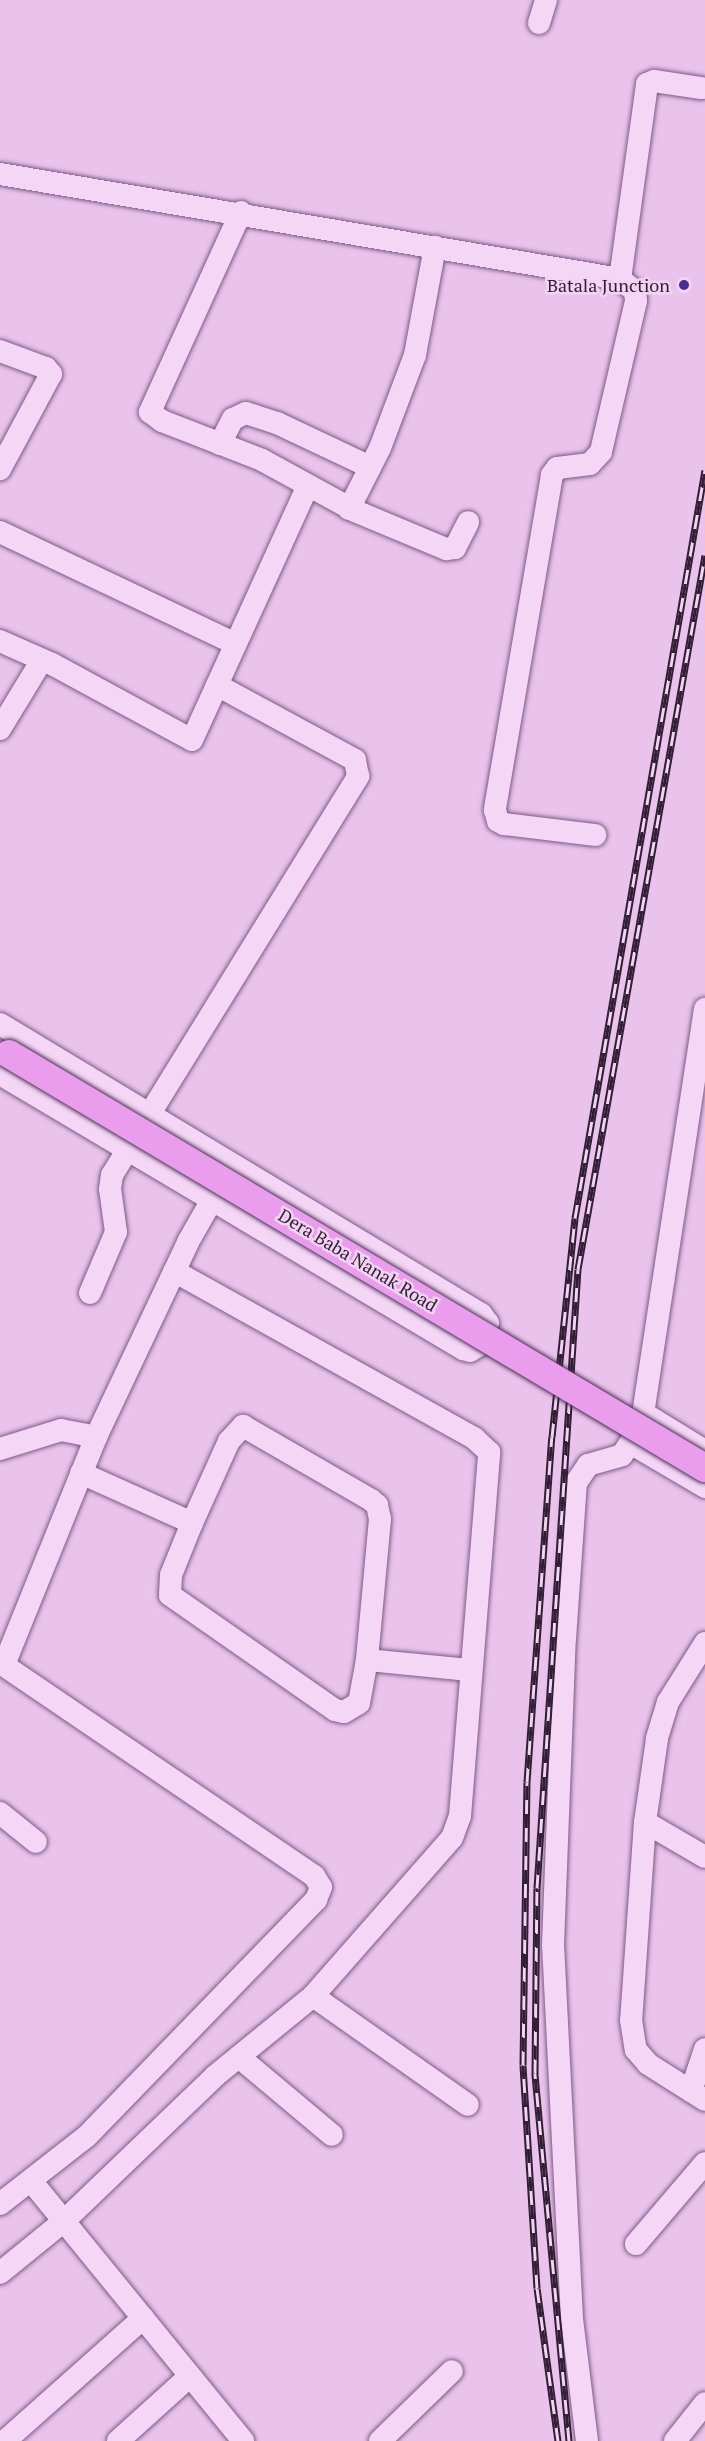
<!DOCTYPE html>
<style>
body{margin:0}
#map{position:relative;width:705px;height:2441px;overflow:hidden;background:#eac3ec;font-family:"PT Serif",serif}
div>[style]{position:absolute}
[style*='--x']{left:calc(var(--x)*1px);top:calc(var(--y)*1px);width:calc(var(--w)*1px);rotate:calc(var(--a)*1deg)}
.roads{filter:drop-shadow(0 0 2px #7c5b85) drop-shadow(0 0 2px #7c5b85)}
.minor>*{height:22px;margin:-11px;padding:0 11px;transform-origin:11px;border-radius:11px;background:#f6d6f7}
.rail>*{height:7px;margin-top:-3.5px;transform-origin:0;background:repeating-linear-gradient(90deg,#f3d2f3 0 14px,#301e35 0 28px);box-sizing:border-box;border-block:2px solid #301e35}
.bridges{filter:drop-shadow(0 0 2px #492f53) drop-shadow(0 0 2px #492f53)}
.major-bridge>*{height:28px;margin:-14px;padding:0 14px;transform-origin:14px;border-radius:14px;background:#ea9ced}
.dots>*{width:16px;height:16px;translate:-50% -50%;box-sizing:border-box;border:3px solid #f3d2f3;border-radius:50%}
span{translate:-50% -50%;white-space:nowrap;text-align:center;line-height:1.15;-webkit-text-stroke:5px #f3d2f3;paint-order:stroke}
.poi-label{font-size:18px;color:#301e35}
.right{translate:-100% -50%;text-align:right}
.street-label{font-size:18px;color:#301e35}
</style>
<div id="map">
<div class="roads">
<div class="minor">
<div style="--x:539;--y:23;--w:24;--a:-73"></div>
<div style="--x:0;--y:174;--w:629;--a:9.61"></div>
<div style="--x:620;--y:279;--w:19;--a:39"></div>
<div style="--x:635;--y:291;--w:10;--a:84"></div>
<div style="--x:636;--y:301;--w:155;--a:103.1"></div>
<div style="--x:601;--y:452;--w:16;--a:133"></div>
<div style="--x:590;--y:464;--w:33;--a:173"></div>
<div style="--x:557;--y:468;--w:9;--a:126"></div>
<div style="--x:552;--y:475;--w:340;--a:99.7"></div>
<div style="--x:495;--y:810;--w:11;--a:75"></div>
<div style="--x:498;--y:821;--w:7;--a:27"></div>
<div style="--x:504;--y:824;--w:92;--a:6.9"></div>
<div style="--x:241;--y:212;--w:220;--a:114.5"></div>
<div style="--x:150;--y:412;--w:15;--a:37"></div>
<div style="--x:162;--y:421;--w:107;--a:21.3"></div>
<div style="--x:262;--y:460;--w:106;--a:28.7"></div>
<div style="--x:355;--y:511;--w:99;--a:22.7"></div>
<div style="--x:446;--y:549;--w:9;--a:-6"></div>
<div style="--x:455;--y:548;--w:29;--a:-63"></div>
<div style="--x:620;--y:279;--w:197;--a:-82.1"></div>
<div style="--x:647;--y:84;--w:8;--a:-23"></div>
<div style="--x:654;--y:81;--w:48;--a:8.5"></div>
<div style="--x:0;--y:351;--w:49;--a:20.3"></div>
<div style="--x:46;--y:368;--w:8;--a:50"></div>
<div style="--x:51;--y:374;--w:108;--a:118.2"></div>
<div style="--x:220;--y:444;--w:28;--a:-63"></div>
<div style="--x:233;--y:419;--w:14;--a:-25"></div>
<div style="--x:246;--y:413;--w:33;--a:18"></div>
<div style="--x:277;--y:423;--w:103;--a:25.3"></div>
<div style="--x:349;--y:509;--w:68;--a:-63.1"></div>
<div style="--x:380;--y:448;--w:99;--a:-69.4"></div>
<div style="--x:415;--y:355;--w:110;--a:-79.5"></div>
<div style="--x:0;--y:532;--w:259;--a:25.4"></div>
<div style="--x:0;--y:641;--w:57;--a:23.9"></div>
<div style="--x:52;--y:664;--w:159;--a:28.5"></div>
<div style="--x:192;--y:740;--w:279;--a:-65.5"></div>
<div style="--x:0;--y:729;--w:81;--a:-58.7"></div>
<div style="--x:0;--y:1024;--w:562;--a:31.09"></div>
<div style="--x:481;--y:1314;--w:11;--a:52"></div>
<div style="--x:488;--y:1323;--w:25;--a:113"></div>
<div style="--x:478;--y:1346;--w:9;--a:148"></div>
<div style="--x:470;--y:1351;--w:7;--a:-164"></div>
<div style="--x:463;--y:1349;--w:539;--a:-149.29"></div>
<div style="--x:90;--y:1293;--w:66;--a:-66.9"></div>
<div style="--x:116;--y:1232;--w:43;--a:-97.9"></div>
<div style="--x:110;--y:1189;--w:14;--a:-82"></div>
<div style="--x:112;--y:1175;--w:469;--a:-58.3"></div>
<div style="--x:358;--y:776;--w:16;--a:-101"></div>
<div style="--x:355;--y:760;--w:157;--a:-151.5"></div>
<div style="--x:643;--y:1413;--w:73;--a:31.5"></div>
<div style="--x:632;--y:1444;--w:85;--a:30.5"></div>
<div style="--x:0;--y:1449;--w:64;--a:-17.3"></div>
<div style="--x:61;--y:1430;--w:36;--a:11"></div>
<div style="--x:81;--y:1473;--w:122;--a:24.2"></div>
<div style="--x:192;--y:1523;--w:56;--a:112"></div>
<div style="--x:171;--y:1575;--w:20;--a:93"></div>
<div style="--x:170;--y:1595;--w:201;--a:34.9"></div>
<div style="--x:335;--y:1710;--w:9;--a:13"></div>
<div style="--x:344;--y:1712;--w:17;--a:-31"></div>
<div style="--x:359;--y:1703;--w:44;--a:-79.5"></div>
<div style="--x:367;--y:1660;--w:102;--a:5.6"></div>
<div style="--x:192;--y:1523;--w:90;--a:-65.7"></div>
<div style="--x:229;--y:1441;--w:21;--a:-47"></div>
<div style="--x:243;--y:1426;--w:148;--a:30"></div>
<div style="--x:371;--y:1500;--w:8;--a:40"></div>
<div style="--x:377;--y:1505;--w:14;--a:78"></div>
<div style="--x:380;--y:1519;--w:142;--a:95.3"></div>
<div style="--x:705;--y:1643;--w:70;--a:122.1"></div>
<div style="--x:668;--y:1702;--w:39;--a:107"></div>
<div style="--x:657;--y:1739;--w:84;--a:98.2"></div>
<div style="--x:645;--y:1822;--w:198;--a:94"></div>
<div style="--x:631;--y:2020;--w:30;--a:81"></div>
<div style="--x:636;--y:2050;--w:18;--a:49"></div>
<div style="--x:648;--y:2064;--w:67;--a:32.3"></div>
<div style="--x:0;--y:1813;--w:46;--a:38.9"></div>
<div style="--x:645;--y:1822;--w:69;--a:30.3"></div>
<div style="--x:313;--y:1996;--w:189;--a:35.1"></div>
<div style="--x:239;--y:2057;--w:121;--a:40"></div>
<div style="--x:691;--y:2091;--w:44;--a:-71.6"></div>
<div style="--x:32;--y:2182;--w:334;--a:50.8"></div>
<div style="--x:0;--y:2204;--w:110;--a:-38"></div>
<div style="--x:87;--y:2136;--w:329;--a:-45.9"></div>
<div style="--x:316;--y:1900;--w:14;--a:-69"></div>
<div style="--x:321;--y:1887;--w:13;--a:-122"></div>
<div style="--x:314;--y:1876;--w:375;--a:-145.8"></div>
<div style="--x:4;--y:1665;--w:246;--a:-68"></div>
<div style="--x:96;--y:1437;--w:216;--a:-64.7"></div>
<div style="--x:188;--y:1242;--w:48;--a:-60.3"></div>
<div style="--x:636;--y:2244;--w:106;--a:-49.6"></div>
<div style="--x:0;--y:2273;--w:82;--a:-39.1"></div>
<div style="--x:64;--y:2221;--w:209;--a:-43.8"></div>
<div style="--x:215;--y:2076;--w:127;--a:-39.2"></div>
<div style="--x:313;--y:1996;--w:210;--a:-48.7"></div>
<div style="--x:452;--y:1838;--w:23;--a:-70"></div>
<div style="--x:460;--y:1816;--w:365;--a:-85.4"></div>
<div style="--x:489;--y:1452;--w:21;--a:-137"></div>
<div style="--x:474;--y:1438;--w:343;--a:-150.9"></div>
<div style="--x:5;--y:2441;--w:185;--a:-41.7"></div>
<div style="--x:118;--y:2441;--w:97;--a:-42.1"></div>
<div style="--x:380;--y:2441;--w:100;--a:-44.2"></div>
<div style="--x:587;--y:2441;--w:123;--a:-97"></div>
<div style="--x:572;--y:2319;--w:374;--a:-92.9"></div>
<div style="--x:553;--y:1945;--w:306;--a:-87.8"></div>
<div style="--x:565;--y:1639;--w:156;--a:-86"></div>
<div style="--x:576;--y:1483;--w:22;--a:-56"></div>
<div style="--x:588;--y:1465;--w:35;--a:-16"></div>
<div style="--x:622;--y:1455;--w:34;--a:-56"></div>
<div style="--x:641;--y:1427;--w:423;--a:-81.3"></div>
<div style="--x:675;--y:2441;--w:48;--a:-51.7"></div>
</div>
</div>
<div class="rail">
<div style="--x:558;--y:2441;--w:154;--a:-97.8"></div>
<div style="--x:537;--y:2288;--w:223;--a:-93.6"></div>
<div style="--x:523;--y:2065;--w:283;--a:-89.2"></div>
<div style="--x:527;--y:1782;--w:346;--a:-85.9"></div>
<div style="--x:552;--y:1437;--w:220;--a:-84"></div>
<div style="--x:575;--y:1218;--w:759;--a:-80.14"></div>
<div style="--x:569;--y:2441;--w:370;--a:-95.3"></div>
<div style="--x:535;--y:2073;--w:185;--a:-89.4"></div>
<div style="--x:537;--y:1888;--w:620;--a:-86.21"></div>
<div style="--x:578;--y:1269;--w:725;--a:-79.91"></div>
</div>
<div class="bridges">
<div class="major-bridge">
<div style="--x:9;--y:1054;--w:810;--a:30.75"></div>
</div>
</div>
<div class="dots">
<div style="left:684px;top:285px;background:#482e91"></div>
</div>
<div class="poi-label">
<span class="right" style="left:670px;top:285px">Batala Junction</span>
</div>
<div class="street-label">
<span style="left:358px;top:1260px;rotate:31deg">Dera Baba Nanak Road</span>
</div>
</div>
